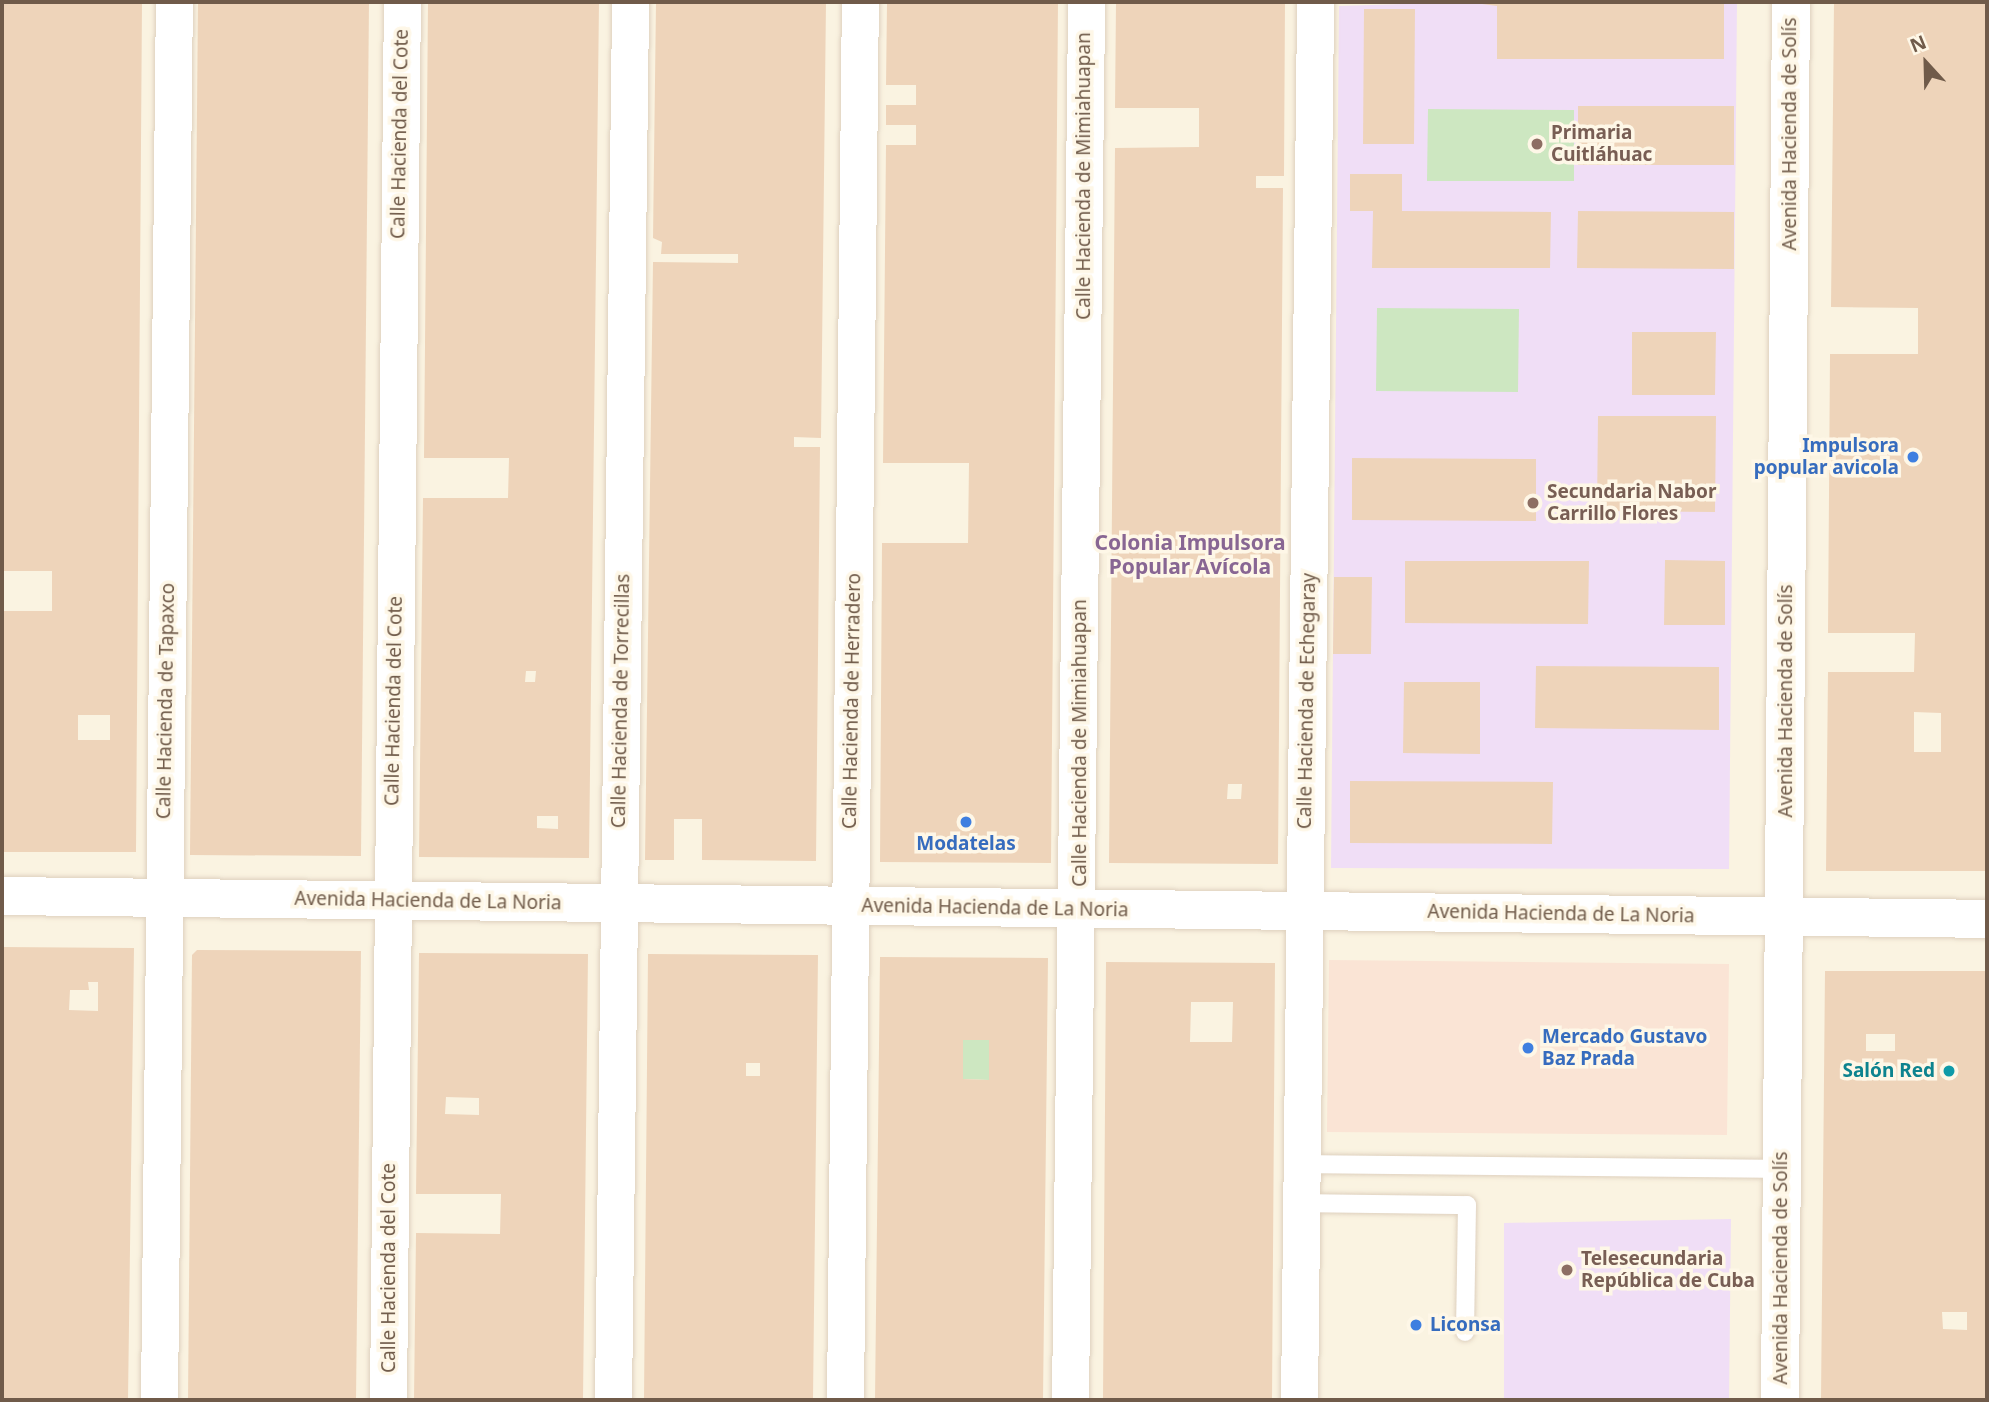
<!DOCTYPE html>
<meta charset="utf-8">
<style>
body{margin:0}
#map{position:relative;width:1989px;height:1402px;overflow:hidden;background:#faf3e1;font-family:"Noto Sans",sans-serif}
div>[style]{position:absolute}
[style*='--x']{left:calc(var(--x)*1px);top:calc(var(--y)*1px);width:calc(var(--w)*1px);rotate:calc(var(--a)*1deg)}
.commercial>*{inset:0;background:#fae4d5}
.education>*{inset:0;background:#f0def6}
.green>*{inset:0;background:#cde7c1}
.building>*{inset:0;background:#eed4ba}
.roads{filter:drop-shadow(0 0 2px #ded0be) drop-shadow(0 0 2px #ded0be)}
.service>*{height:18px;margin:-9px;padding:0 9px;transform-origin:9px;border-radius:9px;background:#fff}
.minor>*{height:37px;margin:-18.5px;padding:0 18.5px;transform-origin:18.5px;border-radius:18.5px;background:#fff}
.tertiary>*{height:38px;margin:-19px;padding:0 19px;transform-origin:19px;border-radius:19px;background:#fff}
.dots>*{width:19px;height:19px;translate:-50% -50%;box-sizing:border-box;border:4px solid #fef7e7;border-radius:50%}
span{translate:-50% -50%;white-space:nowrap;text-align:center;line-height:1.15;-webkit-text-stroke:7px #fef7e7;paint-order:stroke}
.education-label{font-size:19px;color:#785e54;font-weight:700}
.left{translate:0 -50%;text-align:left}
.street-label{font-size:19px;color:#705b4a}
.shop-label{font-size:19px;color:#366cbe;font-weight:700}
.right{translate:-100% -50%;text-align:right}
.culture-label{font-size:19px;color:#0d838f;font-weight:700}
.neighbourhood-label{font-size:21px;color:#886693;font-weight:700}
.frame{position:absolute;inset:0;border:4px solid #705b4a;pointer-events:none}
.north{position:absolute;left:1891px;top:28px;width:70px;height:70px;-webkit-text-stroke:5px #fef7e7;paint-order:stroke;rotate:338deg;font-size:19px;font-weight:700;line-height:28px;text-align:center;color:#705b4a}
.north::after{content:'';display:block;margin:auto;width:24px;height:32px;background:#705b4a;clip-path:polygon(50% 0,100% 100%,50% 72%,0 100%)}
</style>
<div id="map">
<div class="commercial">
<div style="clip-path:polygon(1329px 960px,1729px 964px,1727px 1135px,1327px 1132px)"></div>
</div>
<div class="education">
<div style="clip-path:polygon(1467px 2px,1737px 2px,1729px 869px,1331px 868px,1339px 6px)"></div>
<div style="clip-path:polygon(1731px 1219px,1729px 1400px,1504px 1400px,1504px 1223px)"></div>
</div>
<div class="green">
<div style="clip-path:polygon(1428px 109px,1574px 110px,1574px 181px,1427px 181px)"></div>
<div style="clip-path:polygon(1377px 308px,1519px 309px,1518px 392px,1376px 391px)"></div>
<div style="clip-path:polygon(963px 1040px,989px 1040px,989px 1080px,963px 1079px)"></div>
</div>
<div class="building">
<div style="clip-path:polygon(evenodd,2px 2px,142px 2px,136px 852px,2px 852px,2px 611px,52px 611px,52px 571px,2px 571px,2px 2px,78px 715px,110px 715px,110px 740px,78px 740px,78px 715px)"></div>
<div style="clip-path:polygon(198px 2px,369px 2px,361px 856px,190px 855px)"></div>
<div style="clip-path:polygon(evenodd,428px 2px,599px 2px,589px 858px,419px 857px,423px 498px,508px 498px,509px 458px,424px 458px,428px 2px,526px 671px,536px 671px,535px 682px,525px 682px,526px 671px,428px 2px,537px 816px,558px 816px,558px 829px,537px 828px,537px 816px)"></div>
<div style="clip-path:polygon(656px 2px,826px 2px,821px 438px,794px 437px,794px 447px,820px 447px,816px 861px,702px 860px,702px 819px,674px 819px,674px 860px,645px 860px,653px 262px,738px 263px,738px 254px,661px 254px,662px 242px,653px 238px)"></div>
<div style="clip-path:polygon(887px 2px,1058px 2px,1051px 863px,880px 862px,882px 543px,968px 543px,969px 463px,883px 463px,886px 145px,916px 145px,916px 125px,886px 125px,886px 105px,916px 105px,916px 85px,886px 85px)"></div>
<div style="clip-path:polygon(evenodd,1116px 2px,1285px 2px,1284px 176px,1256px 176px,1256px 188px,1283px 188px,1278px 864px,1109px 863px,1115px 148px,1199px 147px,1199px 108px,1115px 108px,1116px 2px,1228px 784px,1242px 784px,1241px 799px,1227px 799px,1228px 784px)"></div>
<div style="clip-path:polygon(1467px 2px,1724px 2px,1724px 59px,1497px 59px,1497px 6px)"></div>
<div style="clip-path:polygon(evenodd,1834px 2px,1987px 2px,1987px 871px,1826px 871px,1828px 672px,1914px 672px,1915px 633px,1828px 633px,1830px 354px,1918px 354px,1918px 308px,1831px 307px,1834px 2px,1914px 712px,1941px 713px,1941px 752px,1914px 752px,1914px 712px)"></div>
<div style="clip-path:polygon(1364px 9px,1415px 9px,1414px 144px,1363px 144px)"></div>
<div style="clip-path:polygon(1578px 106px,1734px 106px,1734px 165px,1578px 165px)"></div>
<div style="clip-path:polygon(1350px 174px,1402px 174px,1402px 211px,1551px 212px,1550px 268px,1372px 268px,1373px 211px,1350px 211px)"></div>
<div style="clip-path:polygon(1578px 211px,1734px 212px,1734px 269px,1577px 268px)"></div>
<div style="clip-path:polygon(1632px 332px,1716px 332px,1715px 395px,1632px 395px)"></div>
<div style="clip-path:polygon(1598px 416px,1716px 416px,1715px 512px,1597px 511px)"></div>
<div style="clip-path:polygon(1352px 458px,1536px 459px,1536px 521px,1352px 520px)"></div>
<div style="clip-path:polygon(1665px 560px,1725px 561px,1725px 625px,1664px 625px)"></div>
<div style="clip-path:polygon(1405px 561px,1589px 561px,1588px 624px,1405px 623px)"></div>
<div style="clip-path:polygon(1334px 577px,1372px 577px,1371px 654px,1333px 654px)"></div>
<div style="clip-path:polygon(1536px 666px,1719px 667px,1719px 730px,1535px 728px)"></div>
<div style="clip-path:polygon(1404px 682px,1480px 682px,1480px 754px,1403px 753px)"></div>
<div style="clip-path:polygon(1350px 781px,1553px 782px,1552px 844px,1350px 843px)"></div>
<div style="clip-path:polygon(evenodd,2px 947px,134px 948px,128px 1400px,2px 1400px,2px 947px,88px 982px,98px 982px,98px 1011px,69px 1010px,70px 990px,89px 990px,88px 982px)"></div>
<div style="clip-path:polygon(197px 950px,361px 951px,356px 1400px,188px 1400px,192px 955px)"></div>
<div style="clip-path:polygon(evenodd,419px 953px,588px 954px,583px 1400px,414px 1400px,416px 1233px,500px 1234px,501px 1194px,416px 1194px,419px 953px,446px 1097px,479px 1098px,479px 1115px,445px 1114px,446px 1097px)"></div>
<div style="clip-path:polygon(evenodd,648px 954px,818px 955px,813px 1400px,644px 1400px,648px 954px,746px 1063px,760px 1063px,760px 1076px,746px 1076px,746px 1063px)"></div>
<div style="clip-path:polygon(evenodd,880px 957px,1048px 958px,1043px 1400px,875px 1400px,880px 957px,963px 1040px,989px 1040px,989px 1080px,963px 1079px,963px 1040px)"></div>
<div style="clip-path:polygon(evenodd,1106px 962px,1275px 963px,1272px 1400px,1103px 1399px,1106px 962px,1191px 1002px,1233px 1002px,1232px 1042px,1190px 1042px,1191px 1002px)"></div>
<div style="clip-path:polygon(evenodd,1825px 971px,1987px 971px,1987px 1400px,1821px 1400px,1825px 971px,1866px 1034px,1895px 1034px,1895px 1051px,1866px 1051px,1866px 1034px,1825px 971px,1942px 1312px,1967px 1312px,1967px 1330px,1943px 1329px,1942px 1312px)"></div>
</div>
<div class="roads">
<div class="service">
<div style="--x:1303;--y:1164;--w:479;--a:0.6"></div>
<div style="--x:1302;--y:1203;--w:165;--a:0.7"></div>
<div style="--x:1467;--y:1205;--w:127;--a:90.9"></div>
</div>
<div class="minor">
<div style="--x:159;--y:1400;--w:1398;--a:-89.39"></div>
<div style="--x:388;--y:1400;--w:1398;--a:-89.43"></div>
<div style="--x:613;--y:1400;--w:1398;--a:-89.3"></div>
<div style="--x:845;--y:1400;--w:1398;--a:-89.39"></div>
<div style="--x:1070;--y:1400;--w:1398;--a:-89.34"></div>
<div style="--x:1299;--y:1400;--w:1398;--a:-89.34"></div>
</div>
<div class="tertiary">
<div style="--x:2;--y:896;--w:1985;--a:0.66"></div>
<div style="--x:1780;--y:1400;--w:1398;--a:-89.55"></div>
</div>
</div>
<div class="dots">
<div style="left:1537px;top:144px;background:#8d6e63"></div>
<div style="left:1913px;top:457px;background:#3f7fe0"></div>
<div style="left:1533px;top:503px;background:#8d6e63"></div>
<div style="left:966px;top:822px;background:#3f7fe0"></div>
<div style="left:1528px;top:1048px;background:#3f7fe0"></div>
<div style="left:1949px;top:1071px;background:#0f9aa8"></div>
<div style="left:1567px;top:1270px;background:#8d6e63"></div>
<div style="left:1416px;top:1325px;background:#3f7fe0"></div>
</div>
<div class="education-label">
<span class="left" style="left:1551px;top:144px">Primaria<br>Cuitláhuac</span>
<span class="left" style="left:1547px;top:503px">Secundaria Nabor<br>Carrillo Flores</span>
<span class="left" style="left:1581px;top:1270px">Telesecundaria<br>República de Cuba</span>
</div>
<div class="street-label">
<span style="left:400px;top:134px;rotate:-89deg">Calle Hacienda del Cote</span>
<span style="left:1790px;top:134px;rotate:-90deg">Avenida Hacienda de Solís</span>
<span style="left:1084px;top:176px;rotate:-90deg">Calle Hacienda de Mimiahuapan</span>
<span style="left:166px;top:701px;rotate:-89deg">Calle Hacienda de Tapaxco</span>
<span style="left:394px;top:701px;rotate:-89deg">Calle Hacienda del Cote</span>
<span style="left:621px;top:701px;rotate:-89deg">Calle Hacienda de Torrecillas</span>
<span style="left:852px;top:701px;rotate:-89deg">Calle Hacienda de Herradero</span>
<span style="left:1307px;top:701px;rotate:-89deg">Calle Hacienda de Echegaray</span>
<span style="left:1786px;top:701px;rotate:-90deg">Avenida Hacienda de Solís</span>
<span style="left:1080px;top:743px;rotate:-90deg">Calle Hacienda de Mimiahuapan</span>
<span style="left:428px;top:901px;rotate:1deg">Avenida Hacienda de La Noria</span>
<span style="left:995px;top:908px;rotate:1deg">Avenida Hacienda de La Noria</span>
<span style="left:1561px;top:914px;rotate:1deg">Avenida Hacienda de La Noria</span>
<span style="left:389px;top:1268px;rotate:-90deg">Calle Hacienda del Cote</span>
<span style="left:1781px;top:1268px;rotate:-90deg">Avenida Hacienda de Solís</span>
</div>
<div class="shop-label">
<span class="right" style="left:1899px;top:457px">Impulsora<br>popular avicola</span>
<span style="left:966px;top:844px">Modatelas</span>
<span class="left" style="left:1542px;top:1048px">Mercado Gustavo<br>Baz Prada</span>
<span class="left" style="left:1430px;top:1325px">Liconsa</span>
</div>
<div class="culture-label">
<span class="right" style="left:1935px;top:1071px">Salón Red</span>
</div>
<div class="neighbourhood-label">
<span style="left:1190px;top:554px">Colonia Impulsora<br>Popular Avícola</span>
</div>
<div class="frame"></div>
<div class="north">N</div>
</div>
